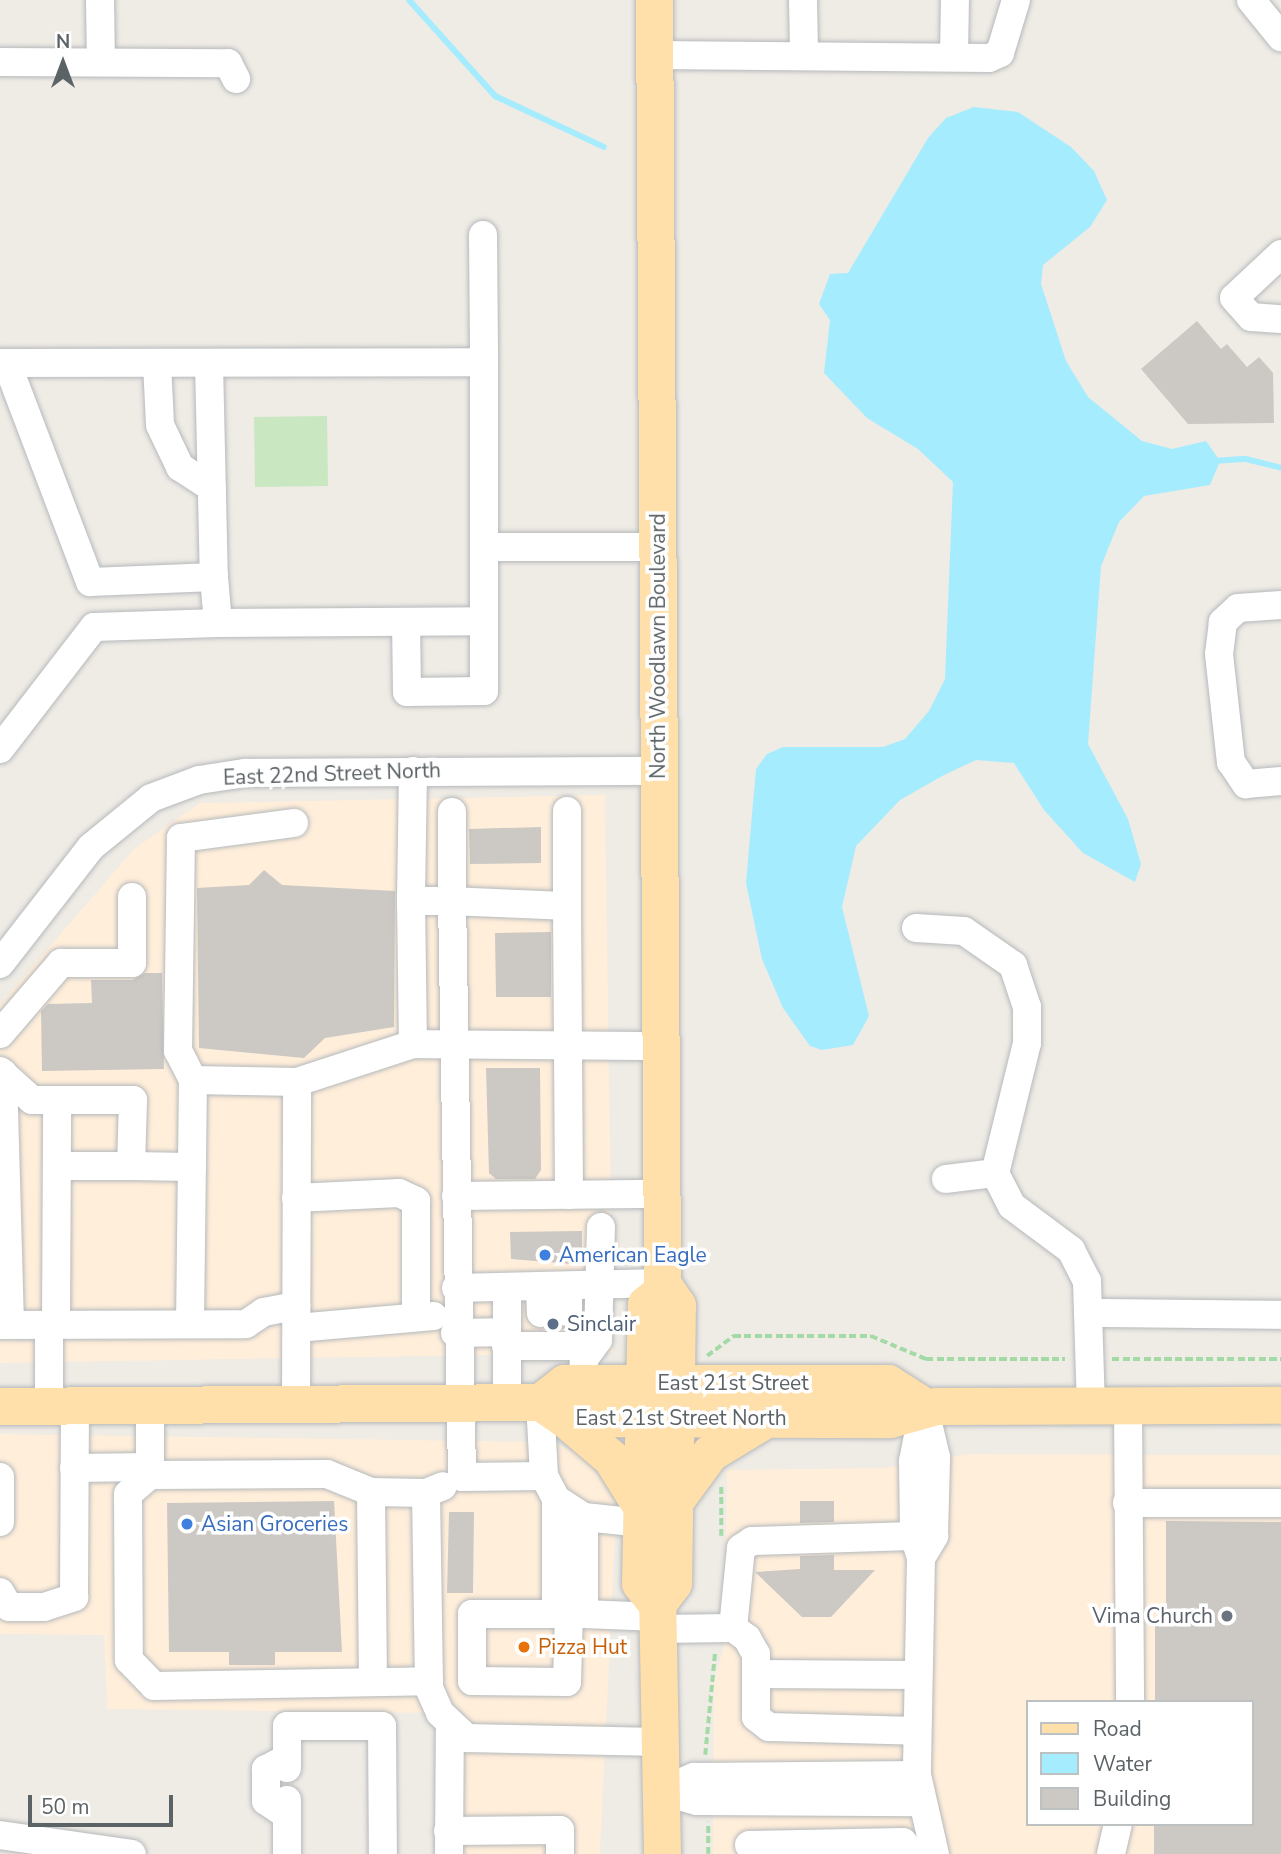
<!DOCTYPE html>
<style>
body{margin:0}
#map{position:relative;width:1281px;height:1854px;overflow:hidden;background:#efebe5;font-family:"Nunito Sans",sans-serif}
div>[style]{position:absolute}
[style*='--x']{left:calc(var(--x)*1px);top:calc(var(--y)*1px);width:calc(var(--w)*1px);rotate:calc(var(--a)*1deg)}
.commercial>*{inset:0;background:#ffeeda}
.green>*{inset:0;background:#c9e8c1}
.water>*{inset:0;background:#a5ecff}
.stream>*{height:6px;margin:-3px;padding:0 3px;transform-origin:3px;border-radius:3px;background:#a5ecff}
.building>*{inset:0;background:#ccc8c4}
.path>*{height:3.5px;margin-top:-1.75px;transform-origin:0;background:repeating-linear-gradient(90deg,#a3daa6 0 7px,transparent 0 10.5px)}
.roads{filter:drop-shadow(0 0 2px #b5b9bc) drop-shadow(0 0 2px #b5b9bc)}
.minor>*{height:28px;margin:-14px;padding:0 14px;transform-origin:14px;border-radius:14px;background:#fff}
.major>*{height:37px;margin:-18.5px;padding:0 18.5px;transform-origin:18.5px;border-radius:18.5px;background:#ffdfaa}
.dots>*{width:19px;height:19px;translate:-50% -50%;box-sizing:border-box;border:4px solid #fff;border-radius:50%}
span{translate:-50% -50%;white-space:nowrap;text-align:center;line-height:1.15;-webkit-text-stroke:7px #fff;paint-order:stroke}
.street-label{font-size:21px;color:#5c6366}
.shop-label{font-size:21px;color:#366cbe}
.left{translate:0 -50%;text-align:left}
.service-label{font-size:21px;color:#4e5e75}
.worship-label{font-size:21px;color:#5b616d}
.right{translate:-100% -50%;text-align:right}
.food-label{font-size:21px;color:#c56008}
.legend{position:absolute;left:1026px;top:1700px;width:228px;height:126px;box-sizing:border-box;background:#fff;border:2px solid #bec1c2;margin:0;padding:9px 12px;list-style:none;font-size:21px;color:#5c6366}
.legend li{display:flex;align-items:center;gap:14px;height:35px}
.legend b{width:35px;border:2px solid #bec1c2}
.north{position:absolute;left:28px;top:28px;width:70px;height:70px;-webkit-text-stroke:5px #fff;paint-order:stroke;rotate:0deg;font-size:19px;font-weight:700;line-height:28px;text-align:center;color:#5c6366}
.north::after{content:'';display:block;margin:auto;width:24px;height:32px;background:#5c6366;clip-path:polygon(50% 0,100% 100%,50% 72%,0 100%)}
.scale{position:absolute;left:28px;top:1795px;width:145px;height:32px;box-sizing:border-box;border:4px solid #5c6366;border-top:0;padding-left:9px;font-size:21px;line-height:24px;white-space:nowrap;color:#5c6366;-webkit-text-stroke:5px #fff;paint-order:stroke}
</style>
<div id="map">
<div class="commercial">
<div style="clip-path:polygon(605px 795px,613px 1353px,0 1363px,0 1004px,134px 849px,200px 803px)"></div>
<div style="clip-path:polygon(0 1434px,552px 1442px,579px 1454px,617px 1495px,600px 1854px,438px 1854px,440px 1713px,107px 1709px,104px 1635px,0 1634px)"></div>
<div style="clip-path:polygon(evenodd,968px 1454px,1281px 1455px,1281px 1854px,713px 1854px,714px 1682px,724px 1646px,727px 1470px,883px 1468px,968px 1454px,1027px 1702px,1251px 1702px,1251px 1824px,1027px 1824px,1027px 1702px)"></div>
</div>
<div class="green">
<div style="clip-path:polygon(327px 416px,328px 486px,255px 487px,254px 417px)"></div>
</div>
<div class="water">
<div style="clip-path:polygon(974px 107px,1018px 112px,1071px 147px,1094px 171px,1107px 200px,1090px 227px,1043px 265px,1041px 284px,1066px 361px,1088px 397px,1142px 441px,1172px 449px,1206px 441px,1220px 461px,1210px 485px,1144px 496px,1119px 522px,1101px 566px,1088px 744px,1128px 819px,1141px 864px,1135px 882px,1083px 853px,1044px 810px,1014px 763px,976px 760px,944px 775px,900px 800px,856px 846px,842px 907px,869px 1016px,853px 1045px,822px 1050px,810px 1046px,783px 1008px,762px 959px,746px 883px,756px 769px,767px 754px,783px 747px,883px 747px,905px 739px,929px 711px,945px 679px,953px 482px,918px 449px,867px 418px,824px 373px,830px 320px,819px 304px,830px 274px,848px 273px,928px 138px,946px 118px)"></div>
</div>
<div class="stream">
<div style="--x:409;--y:0;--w:129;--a:48.1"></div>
<div style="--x:495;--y:96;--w:120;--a:25.1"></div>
<div style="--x:1214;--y:461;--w:32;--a:-4"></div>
<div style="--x:1246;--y:459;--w:36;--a:14"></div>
</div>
<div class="building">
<div style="clip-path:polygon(1197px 321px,1221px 349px,1227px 344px,1247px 367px,1259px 357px,1273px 373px,1274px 423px,1188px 424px,1141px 369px)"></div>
<div style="clip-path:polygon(541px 827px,541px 863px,470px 864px,469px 829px)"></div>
<div style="clip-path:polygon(264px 870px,282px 885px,395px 891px,394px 1027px,325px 1038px,304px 1058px,199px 1048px,197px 888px,249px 885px)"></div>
<div style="clip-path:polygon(551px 932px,551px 997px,496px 997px,495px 933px)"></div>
<div style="clip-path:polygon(145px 973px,162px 973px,164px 1069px,42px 1071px,41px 1011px,48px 1004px,92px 1003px,91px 980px,132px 980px)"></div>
<div style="clip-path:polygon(486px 1068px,540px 1068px,541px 1170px,535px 1179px,496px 1179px,489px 1173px)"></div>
<div style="clip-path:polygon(582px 1231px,582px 1258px,572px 1258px,572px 1264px,511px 1259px,510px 1232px)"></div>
<div style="clip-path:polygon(582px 1321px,582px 1329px,543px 1329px,555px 1322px,569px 1329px)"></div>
<div style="clip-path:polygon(334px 1501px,342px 1652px,275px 1652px,275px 1665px,229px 1665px,229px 1652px,169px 1652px,167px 1503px)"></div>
<div style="clip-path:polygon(800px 1501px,834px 1501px,834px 1522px,800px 1523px)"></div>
<div style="clip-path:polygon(449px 1512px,474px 1512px,473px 1593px,447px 1593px)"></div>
<div style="clip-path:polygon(1166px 1521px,1281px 1522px,1281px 1854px,1154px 1854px,1154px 1824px,1251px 1824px,1251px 1702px,1155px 1702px,1155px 1618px,1166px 1618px)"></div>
<div style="clip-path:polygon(834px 1555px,834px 1570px,875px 1570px,831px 1617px,802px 1617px,755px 1572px,800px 1569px,800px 1556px)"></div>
</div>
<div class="path">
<div style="--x:707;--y:1356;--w:34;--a:-37"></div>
<div style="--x:734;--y:1336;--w:137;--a:0"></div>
<div style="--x:871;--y:1336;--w:60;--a:22.7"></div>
<div style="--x:926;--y:1359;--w:139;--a:0"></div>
<div style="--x:1112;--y:1359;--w:169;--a:0"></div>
<div style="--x:721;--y:1536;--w:52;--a:-90"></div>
<div style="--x:705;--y:1755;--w:103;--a:-84.5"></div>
<div style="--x:708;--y:1854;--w:32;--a:-90"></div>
</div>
<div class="roads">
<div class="minor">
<div style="--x:100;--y:0;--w:62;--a:89.1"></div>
<div style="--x:803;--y:0;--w:54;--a:88.9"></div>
<div style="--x:1251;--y:0;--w:48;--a:51"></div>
<div style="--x:654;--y:55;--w:335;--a:0.5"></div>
<div style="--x:989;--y:58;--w:12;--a:-24"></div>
<div style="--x:1000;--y:53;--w:55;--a:-73.2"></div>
<div style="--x:954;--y:55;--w:55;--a:-89"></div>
<div style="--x:0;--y:62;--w:228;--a:0.3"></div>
<div style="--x:228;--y:63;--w:18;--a:63"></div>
<div style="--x:483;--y:235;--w:127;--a:89.5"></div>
<div style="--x:1281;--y:254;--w:64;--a:136.9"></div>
<div style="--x:1234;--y:298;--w:25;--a:48"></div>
<div style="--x:1251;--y:317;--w:30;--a:4"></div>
<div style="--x:0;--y:363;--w:484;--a:-0.1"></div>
<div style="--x:484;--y:362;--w:329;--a:90"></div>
<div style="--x:484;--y:691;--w:77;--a:179.3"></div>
<div style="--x:407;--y:692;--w:70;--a:-90.8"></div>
<div style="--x:157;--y:363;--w:62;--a:87.2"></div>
<div style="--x:160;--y:425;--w:47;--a:64.5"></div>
<div style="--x:180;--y:467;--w:38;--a:33"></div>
<div style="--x:209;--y:363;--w:214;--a:88.7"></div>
<div style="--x:484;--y:547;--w:174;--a:0"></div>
<div style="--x:1281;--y:605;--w:43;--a:176"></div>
<div style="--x:1238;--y:608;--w:21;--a:137"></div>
<div style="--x:1223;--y:622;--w:32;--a:97"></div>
<div style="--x:1219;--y:654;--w:109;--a:83.7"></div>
<div style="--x:1231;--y:762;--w:27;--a:56"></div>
<div style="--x:1246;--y:784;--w:35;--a:-5"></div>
<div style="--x:218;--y:623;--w:266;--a:-0.4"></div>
<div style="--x:0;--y:749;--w:154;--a:-52.4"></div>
<div style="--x:94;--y:627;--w:124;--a:-1.8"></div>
<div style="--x:218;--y:623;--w:46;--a:-95"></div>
<div style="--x:214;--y:577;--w:124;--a:177.7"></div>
<div style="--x:90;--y:582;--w:234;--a:-110.8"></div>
<div style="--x:413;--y:771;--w:130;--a:90.9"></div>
<div style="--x:411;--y:901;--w:41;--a:0"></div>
<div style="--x:452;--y:901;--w:89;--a:-90"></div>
<div style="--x:567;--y:811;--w:95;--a:90"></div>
<div style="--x:411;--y:901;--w:143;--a:89.2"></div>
<div style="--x:413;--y:1044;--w:247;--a:0.5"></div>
<div style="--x:916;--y:928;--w:48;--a:3.6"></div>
<div style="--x:964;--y:931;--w:60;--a:34.8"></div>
<div style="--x:1013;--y:965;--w:44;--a:71.6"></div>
<div style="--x:1027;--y:1007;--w:36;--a:90"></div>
<div style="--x:1027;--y:1043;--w:134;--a:103.8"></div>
<div style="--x:995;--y:1173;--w:37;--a:63"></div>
<div style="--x:1012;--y:1206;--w:74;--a:36.7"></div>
<div style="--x:1071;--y:1250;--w:35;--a:63"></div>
<div style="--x:1087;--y:1281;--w:124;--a:88.2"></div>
<div style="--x:0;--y:964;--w:148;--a:-52.1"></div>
<div style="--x:91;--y:847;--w:77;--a:-39.2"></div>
<div style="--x:151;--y:798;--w:51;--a:-20.6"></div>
<div style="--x:199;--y:780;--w:47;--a:-8.7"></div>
<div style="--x:245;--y:773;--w:413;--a:-0.3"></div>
<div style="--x:0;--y:1034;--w:94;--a:-49.3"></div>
<div style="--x:61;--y:963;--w:71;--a:0"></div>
<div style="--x:132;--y:963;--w:66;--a:-90"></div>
<div style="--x:0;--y:1071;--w:43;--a:42.2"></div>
<div style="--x:32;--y:1100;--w:101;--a:0"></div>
<div style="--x:133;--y:1100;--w:66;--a:91.7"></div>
<div style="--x:131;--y:1166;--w:61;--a:0.9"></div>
<div style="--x:3;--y:1073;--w:251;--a:88.4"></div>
<div style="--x:193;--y:1080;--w:33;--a:-117"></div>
<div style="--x:178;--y:1051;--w:213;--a:-89.2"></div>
<div style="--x:181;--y:838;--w:114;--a:-7.6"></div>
<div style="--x:57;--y:1166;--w:74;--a:0"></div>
<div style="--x:946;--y:1179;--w:49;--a:-7"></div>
<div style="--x:456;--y:1196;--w:205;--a:-0.6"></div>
<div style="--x:296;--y:1198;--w:103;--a:-2.8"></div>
<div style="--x:399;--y:1193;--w:19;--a:25"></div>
<div style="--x:416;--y:1201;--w:116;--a:90"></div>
<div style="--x:456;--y:1288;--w:206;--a:-1.4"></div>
<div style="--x:540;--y:1288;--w:25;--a:88"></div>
<div style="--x:507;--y:1289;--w:114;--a:90"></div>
<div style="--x:568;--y:1312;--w:24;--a:-90"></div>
<div style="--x:1093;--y:1313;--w:188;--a:0.6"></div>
<div style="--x:49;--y:1324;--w:82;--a:90"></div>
<div style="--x:56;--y:1324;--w:224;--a:-89.7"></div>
<div style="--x:190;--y:1324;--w:244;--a:-89.3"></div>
<div style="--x:193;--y:1080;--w:104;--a:1.1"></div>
<div style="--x:0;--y:1325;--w:246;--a:-0.2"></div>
<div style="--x:246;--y:1324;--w:22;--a:-34"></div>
<div style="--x:264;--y:1312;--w:33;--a:-11"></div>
<div style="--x:297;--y:1328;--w:137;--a:-5"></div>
<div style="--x:455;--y:1333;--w:51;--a:-1.1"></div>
<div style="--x:506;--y:1346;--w:87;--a:0"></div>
<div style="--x:583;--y:1383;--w:24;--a:-88"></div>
<div style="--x:584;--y:1359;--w:24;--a:-54"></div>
<div style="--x:598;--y:1340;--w:113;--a:-88.5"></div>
<div style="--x:540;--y:1402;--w:74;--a:86.9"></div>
<div style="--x:544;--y:1476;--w:26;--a:62"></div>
<div style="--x:556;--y:1499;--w:33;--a:33"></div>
<div style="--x:584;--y:1517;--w:57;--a:6"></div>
<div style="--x:150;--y:1405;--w:70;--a:90"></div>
<div style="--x:150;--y:1475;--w:177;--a:-0.3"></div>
<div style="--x:327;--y:1474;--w:48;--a:22.2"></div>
<div style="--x:371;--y:1492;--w:55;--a:1"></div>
<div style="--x:426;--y:1493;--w:18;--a:-22"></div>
<div style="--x:296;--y:1405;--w:323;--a:-89.8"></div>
<div style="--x:297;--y:1082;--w:122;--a:-18.1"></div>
<div style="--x:1128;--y:1405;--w:297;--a:89.6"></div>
<div style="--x:924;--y:1406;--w:56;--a:101.3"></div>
<div style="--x:913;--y:1461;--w:75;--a:89.2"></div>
<div style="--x:914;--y:1536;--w:23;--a:72"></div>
<div style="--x:921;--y:1558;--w:217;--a:91.1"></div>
<div style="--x:917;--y:1775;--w:81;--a:77.2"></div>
<div style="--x:74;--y:1468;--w:76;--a:-0.8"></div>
<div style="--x:150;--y:1475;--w:29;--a:139"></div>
<div style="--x:128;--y:1494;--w:166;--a:89.7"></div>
<div style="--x:129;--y:1660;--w:36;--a:46"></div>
<div style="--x:154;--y:1686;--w:275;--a:-1"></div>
<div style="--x:544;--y:1476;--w:82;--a:179.3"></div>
<div style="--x:462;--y:1477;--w:576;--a:-90.99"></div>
<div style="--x:452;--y:901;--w:115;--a:2.5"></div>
<div style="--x:567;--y:906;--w:289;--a:89.6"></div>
<div style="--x:0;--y:1477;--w:45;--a:90"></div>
<div style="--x:371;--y:1492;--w:190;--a:89.4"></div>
<div style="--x:426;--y:1493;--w:195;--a:89.1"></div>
<div style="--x:429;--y:1688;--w:27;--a:66"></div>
<div style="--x:440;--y:1713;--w:37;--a:43"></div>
<div style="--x:467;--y:1738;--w:192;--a:1.2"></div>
<div style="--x:556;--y:1499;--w:115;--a:90"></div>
<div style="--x:1127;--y:1503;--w:154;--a:0"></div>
<div style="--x:584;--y:1517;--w:97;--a:90"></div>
<div style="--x:584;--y:1614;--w:74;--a:2.3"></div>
<div style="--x:921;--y:1558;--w:26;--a:-59"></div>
<div style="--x:934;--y:1536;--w:79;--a:-88.5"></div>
<div style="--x:936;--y:1457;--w:43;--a:-103.4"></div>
<div style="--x:0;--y:1592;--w:17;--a:59"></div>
<div style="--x:9;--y:1607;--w:35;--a:0"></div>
<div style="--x:44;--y:1607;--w:32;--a:-18"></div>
<div style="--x:74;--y:1597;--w:191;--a:-89.7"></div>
<div style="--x:569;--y:1614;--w:68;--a:91.7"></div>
<div style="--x:567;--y:1682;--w:95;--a:-179.4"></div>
<div style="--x:472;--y:1681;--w:67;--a:-90"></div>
<div style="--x:472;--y:1614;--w:112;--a:0"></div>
<div style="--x:733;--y:1628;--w:80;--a:-84.3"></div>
<div style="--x:741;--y:1548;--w:13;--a:-32"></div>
<div style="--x:752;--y:1541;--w:162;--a:-1.8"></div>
<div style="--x:658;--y:1629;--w:75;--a:-0.8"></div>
<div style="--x:733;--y:1628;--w:17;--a:36"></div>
<div style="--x:747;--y:1638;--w:18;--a:61"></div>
<div style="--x:756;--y:1654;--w:63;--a:90"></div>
<div style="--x:756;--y:1717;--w:16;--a:38"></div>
<div style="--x:769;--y:1727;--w:148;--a:1.5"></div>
<div style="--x:756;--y:1674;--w:161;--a:0.4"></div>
<div style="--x:287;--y:1758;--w:24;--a:152"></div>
<div style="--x:266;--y:1769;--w:32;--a:90"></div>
<div style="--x:266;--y:1801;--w:25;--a:34"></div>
<div style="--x:287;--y:1768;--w:42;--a:-90"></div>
<div style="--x:287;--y:1726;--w:95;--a:0"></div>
<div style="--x:382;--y:1726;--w:128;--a:89.6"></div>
<div style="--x:662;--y:1791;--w:36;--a:16"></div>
<div style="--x:697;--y:1801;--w:225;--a:0.3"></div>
<div style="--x:662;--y:1791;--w:35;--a:-24"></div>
<div style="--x:694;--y:1777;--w:223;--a:-0.5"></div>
<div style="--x:287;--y:1800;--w:54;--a:90"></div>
<div style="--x:448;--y:1831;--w:112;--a:-0.5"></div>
<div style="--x:560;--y:1830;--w:24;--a:90"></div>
<div style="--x:0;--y:1835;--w:133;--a:8.2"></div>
<div style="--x:749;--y:1845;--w:154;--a:-1.1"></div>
<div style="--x:903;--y:1842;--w:15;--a:53"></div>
<div style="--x:449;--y:1854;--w:131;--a:-89.6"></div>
<div style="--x:1111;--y:1854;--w:31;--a:-77"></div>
</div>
<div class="major">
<div style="--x:654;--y:0;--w:1283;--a:89.64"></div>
<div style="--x:662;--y:1283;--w:27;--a:56"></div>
<div style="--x:677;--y:1305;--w:278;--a:90.8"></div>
<div style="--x:673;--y:1583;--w:26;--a:127"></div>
<div style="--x:540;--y:1402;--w:31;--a:-38"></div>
<div style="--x:564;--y:1383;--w:324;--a:0"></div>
<div style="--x:888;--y:1383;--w:43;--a:32.6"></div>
<div style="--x:0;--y:1406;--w:540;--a:-0.42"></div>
<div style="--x:540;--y:1402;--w:29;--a:34"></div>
<div style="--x:564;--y:1418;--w:326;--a:0.2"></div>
<div style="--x:890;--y:1419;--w:48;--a:-15.8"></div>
<div style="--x:936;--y:1406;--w:345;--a:-0.2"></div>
<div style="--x:564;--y:1418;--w:62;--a:40.4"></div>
<div style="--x:611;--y:1458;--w:57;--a:58"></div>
<div style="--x:677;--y:1498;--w:56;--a:-53.7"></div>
<div style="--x:710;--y:1453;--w:66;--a:-31.3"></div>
<div style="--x:662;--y:1854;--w:250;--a:-91.1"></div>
<div style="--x:657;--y:1604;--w:27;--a:-129"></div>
<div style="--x:640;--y:1583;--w:279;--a:-88.8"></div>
<div style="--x:646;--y:1304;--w:21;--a:-39"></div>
</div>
</div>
<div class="dots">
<div style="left:545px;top:1255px;background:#3f7fe0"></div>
<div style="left:553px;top:1324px;background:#5c6f8a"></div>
<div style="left:187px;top:1524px;background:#3f7fe0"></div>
<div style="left:1227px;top:1616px;background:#6b7280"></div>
<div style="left:524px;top:1647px;background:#e8710a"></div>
</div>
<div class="street-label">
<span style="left:658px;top:646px;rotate:-90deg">North Woodlawn Boulevard</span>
<span style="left:332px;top:774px;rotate:-2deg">East 22nd Street North</span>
<span style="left:733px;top:1383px">East 21st Street</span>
<span style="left:681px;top:1418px">East 21st Street North</span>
</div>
<div class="shop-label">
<span class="left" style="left:559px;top:1255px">American Eagle</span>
<span class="left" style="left:201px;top:1524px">Asian Groceries</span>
</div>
<div class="service-label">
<span class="left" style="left:567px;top:1324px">Sinclair</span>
</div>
<div class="worship-label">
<span class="right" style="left:1213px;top:1616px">Vima Church</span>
</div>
<div class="food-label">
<span class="left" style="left:538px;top:1647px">Pizza Hut</span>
</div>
<ul class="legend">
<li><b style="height:9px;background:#ffdfaa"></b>Road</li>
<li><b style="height:19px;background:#a5ecff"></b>Water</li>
<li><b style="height:19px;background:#ccc8c4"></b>Building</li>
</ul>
<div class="north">N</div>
<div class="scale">50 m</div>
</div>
